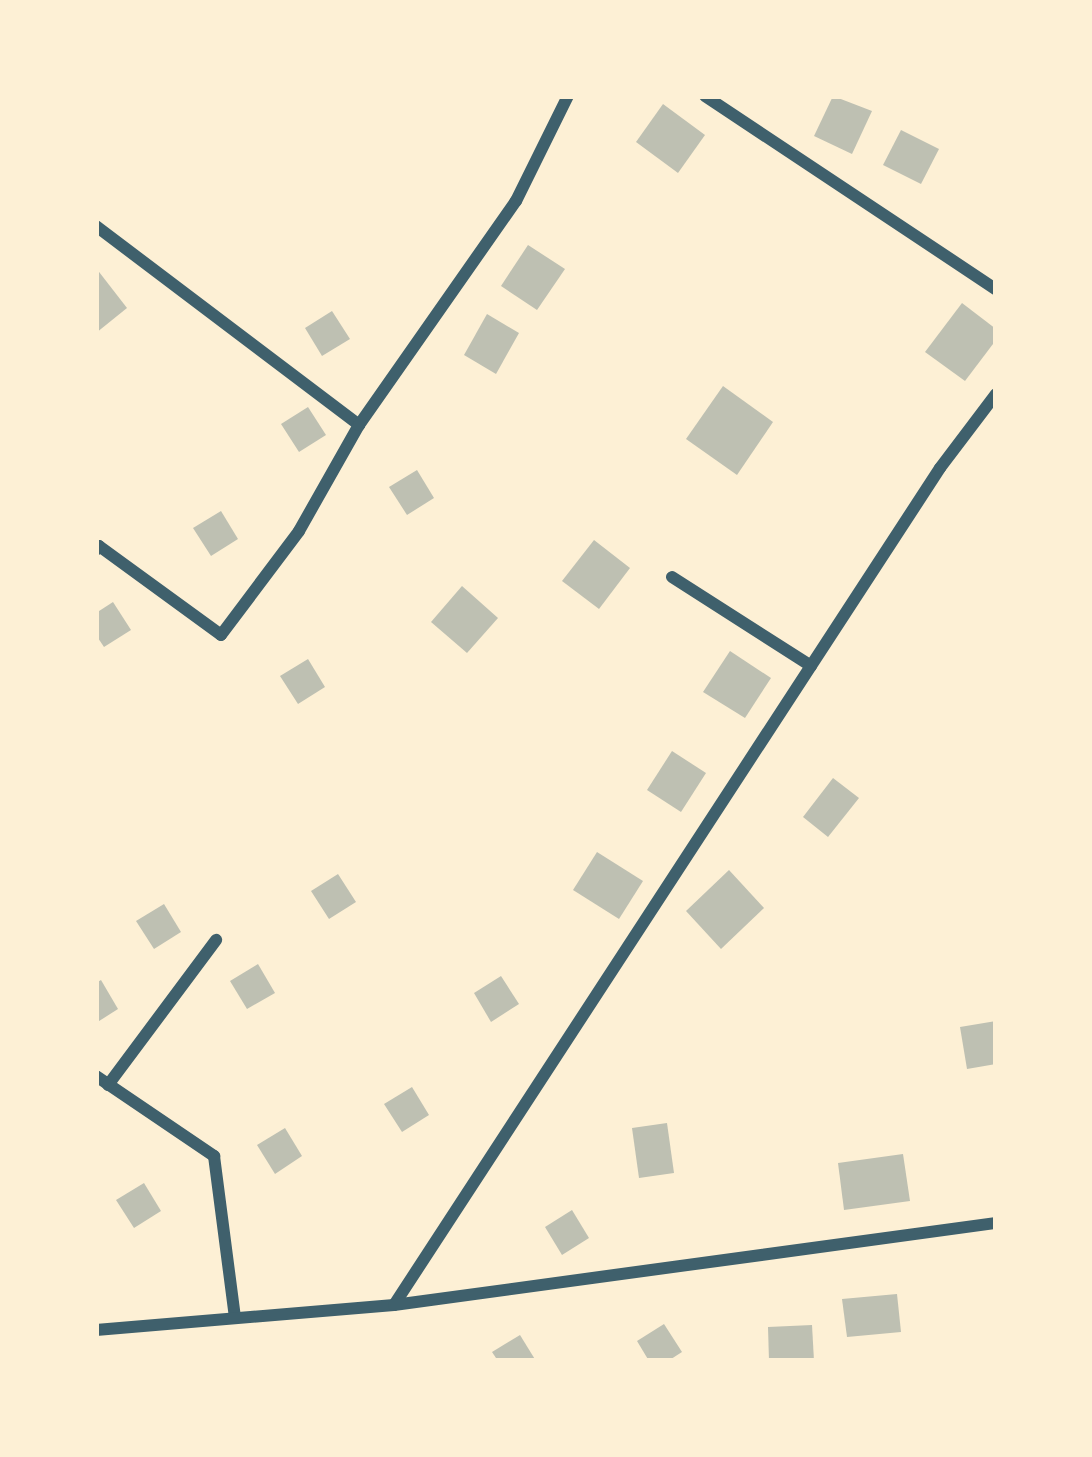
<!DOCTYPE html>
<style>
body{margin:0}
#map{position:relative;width:1092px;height:1457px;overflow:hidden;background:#fdf0d5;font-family:"Source Serif 4",serif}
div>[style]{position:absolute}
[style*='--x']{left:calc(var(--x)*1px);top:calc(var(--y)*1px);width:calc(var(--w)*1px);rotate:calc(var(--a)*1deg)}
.building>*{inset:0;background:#bec0b2}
.minor>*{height:12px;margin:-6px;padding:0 6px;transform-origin:6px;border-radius:6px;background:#3f606c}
span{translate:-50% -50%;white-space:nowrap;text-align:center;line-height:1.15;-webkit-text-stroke:9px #fdf0d5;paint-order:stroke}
.frame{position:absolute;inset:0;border:99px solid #fdf0d5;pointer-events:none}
</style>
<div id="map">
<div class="building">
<div style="clip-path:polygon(833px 96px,872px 111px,852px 154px,814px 136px)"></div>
<div style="clip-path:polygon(663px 104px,705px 135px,678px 173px,636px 142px)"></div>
<div style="clip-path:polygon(901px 130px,939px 149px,921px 184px,883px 165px)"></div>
<div style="clip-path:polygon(528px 245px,565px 269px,537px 310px,501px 286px)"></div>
<div style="clip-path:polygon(96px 268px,127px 308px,96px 333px)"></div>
<div style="clip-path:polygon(962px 303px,996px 329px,996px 340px,965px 381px,925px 352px)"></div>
<div style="clip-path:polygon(332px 311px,350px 339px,322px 356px,305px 328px)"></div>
<div style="clip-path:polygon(487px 314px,519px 333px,496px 374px,464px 355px)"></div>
<div style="clip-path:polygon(723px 386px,773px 422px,737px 475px,686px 439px)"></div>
<div style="clip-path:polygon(308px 407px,326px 435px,299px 452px,281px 424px)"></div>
<div style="clip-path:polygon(417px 470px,434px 498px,407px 515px,389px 487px)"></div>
<div style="clip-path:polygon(221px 511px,238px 539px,211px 556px,193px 528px)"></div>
<div style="clip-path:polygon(594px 540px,630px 568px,599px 609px,562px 581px)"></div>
<div style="clip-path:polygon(462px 586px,498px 618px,467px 653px,431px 622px)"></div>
<div style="clip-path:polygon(113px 602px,131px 630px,104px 647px,96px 635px,96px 613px)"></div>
<div style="clip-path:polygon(730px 651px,771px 678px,745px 718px,703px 692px)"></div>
<div style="clip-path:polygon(308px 659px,325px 687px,298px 704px,280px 676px)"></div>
<div style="clip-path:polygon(672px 751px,706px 773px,681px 812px,647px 790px)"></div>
<div style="clip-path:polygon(833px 778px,859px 798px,828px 837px,803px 817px)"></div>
<div style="clip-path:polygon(597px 852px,643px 881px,619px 919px,573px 890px)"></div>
<div style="clip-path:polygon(729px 870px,764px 908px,721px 949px,686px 911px)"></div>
<div style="clip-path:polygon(338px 874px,356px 902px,329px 919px,311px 891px)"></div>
<div style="clip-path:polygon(164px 904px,181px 932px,154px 949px,136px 921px)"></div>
<div style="clip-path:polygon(258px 964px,275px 993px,247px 1009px,230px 981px)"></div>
<div style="clip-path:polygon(501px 976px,519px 1004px,491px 1022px,474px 993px)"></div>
<div style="clip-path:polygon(101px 980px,118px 1009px,96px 1023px,96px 983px)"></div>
<div style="clip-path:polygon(996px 1021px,996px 1064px,967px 1069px,960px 1027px)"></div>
<div style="clip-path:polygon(412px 1087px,429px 1115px,402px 1132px,384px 1104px)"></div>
<div style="clip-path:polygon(667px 1123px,674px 1173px,639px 1178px,632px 1128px)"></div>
<div style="clip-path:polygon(285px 1128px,302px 1156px,275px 1174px,257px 1145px)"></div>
<div style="clip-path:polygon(903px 1154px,910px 1201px,844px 1210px,838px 1163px)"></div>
<div style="clip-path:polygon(144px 1183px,161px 1211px,134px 1228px,116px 1200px)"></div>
<div style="clip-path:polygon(572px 1210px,589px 1238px,562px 1255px,545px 1227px)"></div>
<div style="clip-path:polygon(897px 1294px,901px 1332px,847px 1337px,842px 1299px)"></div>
<div style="clip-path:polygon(664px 1324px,682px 1352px,668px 1361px,649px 1361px,637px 1341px)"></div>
<div style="clip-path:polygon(812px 1325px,814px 1361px,769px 1361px,768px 1327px)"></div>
<div style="clip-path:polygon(520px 1335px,536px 1361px,498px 1361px,492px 1352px)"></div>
</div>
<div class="minor">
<div style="--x:705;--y:96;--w:349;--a:33.6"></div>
<div style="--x:96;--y:226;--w:330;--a:37.1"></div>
<div style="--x:96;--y:550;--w:5;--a:-53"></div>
<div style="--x:99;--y:546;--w:151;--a:36.1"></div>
<div style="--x:221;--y:635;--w:130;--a:-53.1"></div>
<div style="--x:299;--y:531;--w:122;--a:-60.5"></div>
<div style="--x:359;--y:425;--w:274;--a:-55"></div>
<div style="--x:516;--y:201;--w:117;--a:-63.7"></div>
<div style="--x:672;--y:577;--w:165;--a:32.6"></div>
<div style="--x:96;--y:1076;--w:143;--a:34.1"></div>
<div style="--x:214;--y:1156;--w:163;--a:82.6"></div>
<div style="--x:108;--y:1085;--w:181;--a:-53.3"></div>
<div style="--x:394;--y:1305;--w:999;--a:-56.88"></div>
<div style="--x:940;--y:468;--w:93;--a:-52.9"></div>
<div style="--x:96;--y:1330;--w:299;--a:-4.8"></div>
<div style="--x:394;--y:1305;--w:608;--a:-7.76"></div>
</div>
<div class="frame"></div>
</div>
